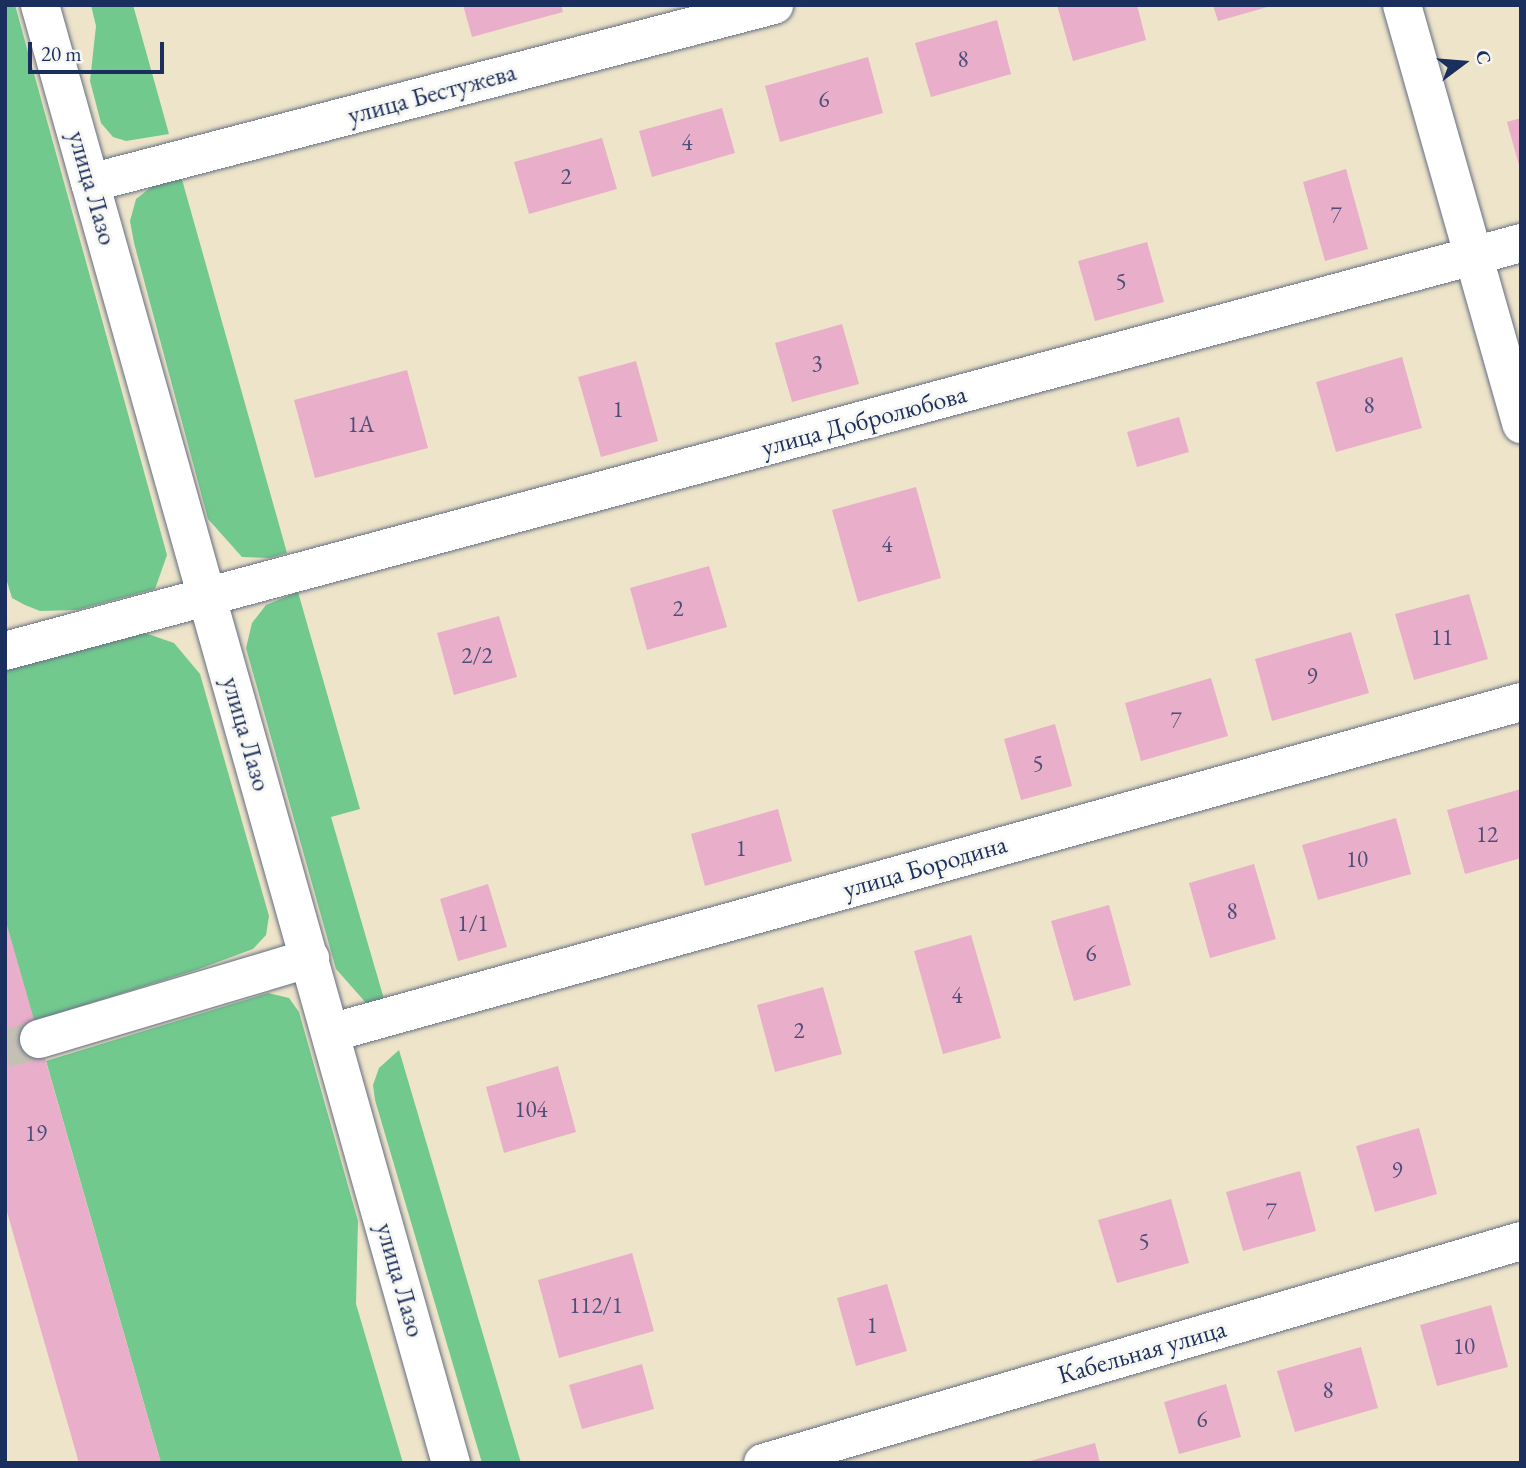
<!DOCTYPE html>
<meta charset="utf-8">
<style>
body{margin:0}
#map{position:relative;width:1526px;height:1468px;overflow:hidden;background:#eee4c9;font-family:"EB Garamond",serif}
div>[style]{position:absolute}
[style*='--x']{left:calc(var(--x)*1px);top:calc(var(--y)*1px);width:calc(var(--w)*1px);rotate:calc(var(--a)*1deg)}
.green>*{inset:0;background:#72c98e}
.building>*{inset:0;background:#e9aeca}
.minor-tunnel>*{height:38px;margin-top:-19px;transform-origin:0;background:repeating-linear-gradient(90deg,#c4c0b4 0 38px,transparent 0 57px)}
.roads{filter:drop-shadow(0 0 2px #656e83) drop-shadow(0 0 2px #656e83)}
.minor>*{height:38px;margin:-19px;padding:0 19px;transform-origin:19px;border-radius:19px;background:#fff}
.major>*{height:38px;margin:-19px;padding:0 19px;transform-origin:19px;border-radius:19px;background:#fff}
span{translate:-50% -50%;white-space:nowrap;text-align:center;line-height:1.15;-webkit-text-stroke:6px #f6f6f2;paint-order:stroke}
.number-label{font-size:23px;color:#4e4f79}
.number-label span{-webkit-text-stroke-width:0}
.street-label{font-size:26px;color:#1b2f5e}
.frame{position:absolute;inset:0;border:7px solid #1b2f5e;pointer-events:none}
.north{position:absolute;left:1428px;top:28px;width:70px;height:70px;-webkit-text-stroke:5px #f6f6f2;paint-order:stroke;rotate:74deg;font-size:19px;font-weight:700;line-height:28px;text-align:center;color:#1b2f5e}
.north::after{content:'';display:block;margin:auto;width:24px;height:32px;background:#1b2f5e;clip-path:polygon(50% 0,100% 100%,50% 72%,0 100%)}
.scale{position:absolute;left:28px;top:42px;width:136px;height:32px;box-sizing:border-box;border:4px solid #1b2f5e;border-top:0;padding-left:9px;font-size:21px;line-height:24px;white-space:nowrap;color:#1b2f5e;-webkit-text-stroke:5px #f6f6f2;paint-order:stroke}
</style>
<div id="map">
<div class="green">
<div style="clip-path:polygon(5px 5px,15px 5px,167px 555px,155px 589px,77px 610px,40px 611px,25px 605px,12px 598px,5px 575px)"></div>
<div style="clip-path:polygon(91px 5px,133px 5px,169px 134px,126px 141px,113px 137px,101px 123px,90px 81px,96px 26px)"></div>
<div style="clip-path:polygon(181px 176px,287px 553px,270px 558px,242px 557px,208px 519px,134px 243px,130px 221px,136px 199px,159px 181px)"></div>
<div style="clip-path:polygon(298px 592px,360px 809px,331px 817px,386px 1006px,367px 1004px,336px 969px,246px 648px,252px 623px,266px 605px)"></div>
<div style="clip-path:polygon(145px 633px,174px 643px,200px 674px,269px 916px,266px 935px,253px 949px,199px 969px,34px 1021px,5px 920px,5px 669px)"></div>
<div style="clip-path:polygon(268px 993px,289px 998px,299px 1012px,358px 1221px,356px 1304px,403px 1463px,161px 1463px,46px 1061px)"></div>
<div style="clip-path:polygon(399px 1050px,521px 1463px,482px 1463px,375px 1100px,373px 1085px,379px 1068px)"></div>
</div>
<div class="building">
<div style="clip-path:polygon(463px 5px,561px 5px,563px 12px,472px 37px)"></div>
<div style="clip-path:polygon(1057px 5px,1137px 5px,1146px 40px,1073px 61px)"></div>
<div style="clip-path:polygon(1213px 5px,1271px 5px,1271px 6px,1218px 21px)"></div>
<div style="clip-path:polygon(997px 20px,1011px 74px,931px 97px,915px 43px)"></div>
<div style="clip-path:polygon(868px 57px,883px 113px,780px 142px,765px 86px)"></div>
<div style="clip-path:polygon(722px 108px,735px 153px,652px 177px,639px 131px)"></div>
<div style="clip-path:polygon(1521px 118px,1521px 169px,1520px 169px,1507px 122px)"></div>
<div style="clip-path:polygon(602px 138px,617px 189px,529px 214px,514px 162px)"></div>
<div style="clip-path:polygon(1346px 169px,1368px 249px,1325px 261px,1303px 182px)"></div>
<div style="clip-path:polygon(1147px 242px,1164px 302px,1095px 321px,1078px 261px)"></div>
<div style="clip-path:polygon(842px 324px,859px 384px,792px 402px,775px 343px)"></div>
<div style="clip-path:polygon(1402px 357px,1422px 428px,1336px 452px,1316px 382px)"></div>
<div style="clip-path:polygon(636px 361px,658px 441px,601px 457px,578px 377px)"></div>
<div style="clip-path:polygon(407px 370px,428px 448px,315px 478px,294px 400px)"></div>
<div style="clip-path:polygon(1179px 417px,1189px 452px,1137px 467px,1127px 432px)"></div>
<div style="clip-path:polygon(916px 487px,941px 578px,858px 602px,832px 510px)"></div>
<div style="clip-path:polygon(709px 566px,727px 627px,647px 650px,630px 588px)"></div>
<div style="clip-path:polygon(1469px 594px,1488px 659px,1414px 680px,1395px 614px)"></div>
<div style="clip-path:polygon(499px 616px,517px 677px,454px 695px,437px 633px)"></div>
<div style="clip-path:polygon(1351px 632px,1369px 693px,1272px 721px,1255px 659px)"></div>
<div style="clip-path:polygon(1211px 678px,1228px 736px,1141px 761px,1125px 703px)"></div>
<div style="clip-path:polygon(1055px 724px,1072px 786px,1021px 800px,1004px 739px)"></div>
<div style="clip-path:polygon(1521px 789px,1521px 858px,1465px 874px,1447px 810px)"></div>
<div style="clip-path:polygon(778px 809px,792px 861px,705px 886px,691px 834px)"></div>
<div style="clip-path:polygon(1396px 818px,1411px 874px,1318px 900px,1302px 845px)"></div>
<div style="clip-path:polygon(1254px 864px,1276px 939px,1210px 958px,1189px 883px)"></div>
<div style="clip-path:polygon(488px 884px,507px 947px,458px 961px,440px 899px)"></div>
<div style="clip-path:polygon(1109px 905px,1131px 985px,1074px 1001px,1051px 921px)"></div>
<div style="clip-path:polygon(5px 922px,6px 922px,161px 1463px,79px 1463px,5px 1205px)"></div>
<div style="clip-path:polygon(971px 935px,1001px 1038px,943px 1054px,914px 951px)"></div>
<div style="clip-path:polygon(823px 987px,842px 1054px,775px 1072px,757px 1005px)"></div>
<div style="clip-path:polygon(558px 1066px,576px 1132px,504px 1153px,486px 1087px)"></div>
<div style="clip-path:polygon(1419px 1128px,1437px 1194px,1375px 1212px,1356px 1146px)"></div>
<div style="clip-path:polygon(1300px 1171px,1316px 1231px,1243px 1251px,1226px 1192px)"></div>
<div style="clip-path:polygon(1171px 1199px,1189px 1263px,1117px 1283px,1098px 1220px)"></div>
<div style="clip-path:polygon(632px 1253px,654px 1331px,559px 1358px,538px 1280px)"></div>
<div style="clip-path:polygon(887px 1284px,907px 1351px,856px 1366px,837px 1298px)"></div>
<div style="clip-path:polygon(1491px 1305px,1508px 1367px,1437px 1386px,1420px 1325px)"></div>
<div style="clip-path:polygon(1361px 1347px,1378px 1408px,1295px 1432px,1277px 1371px)"></div>
<div style="clip-path:polygon(642px 1364px,654px 1409px,582px 1429px,569px 1385px)"></div>
<div style="clip-path:polygon(1226px 1384px,1241px 1437px,1179px 1454px,1164px 1402px)"></div>
<div style="clip-path:polygon(1095px 1443px,1100px 1463px,1030px 1463px,1030px 1461px)"></div>
</div>
<div class="minor-tunnel">
<div style="--x:5;--y:1049;--w:35;--a:-16"></div>
</div>
<div class="roads">
<div class="minor">
<div style="--x:1402;--y:5;--w:436;--a:74.1"></div>
<div style="--x:90;--y:183;--w:707;--a:-14.59"></div>
<div style="--x:5;--y:651;--w:1570;--a:-15.06"></div>
<div style="--x:330;--y:1033;--w:1236;--a:-15.53"></div>
<div style="--x:39;--y:1039;--w:283;--a:-16.6"></div>
<div style="--x:763;--y:1463;--w:790;--a:-16.32"></div>
</div>
<div class="major">
<div style="--x:40;--y:5;--w:1515;--a:74.26"></div>
</div>
</div>
<div class="number-label">
<span style="left:963px;top:59px">8</span>
<span style="left:824px;top:99px">6</span>
<span style="left:687px;top:142px">4</span>
<span style="left:566px;top:176px">2</span>
<span style="left:1336px;top:215px">7</span>
<span style="left:1121px;top:281px">5</span>
<span style="left:817px;top:363px">3</span>
<span style="left:1369px;top:405px">8</span>
<span style="left:618px;top:409px">1</span>
<span style="left:361px;top:424px">1А</span>
<span style="left:887px;top:544px">4</span>
<span style="left:678px;top:608px">2</span>
<span style="left:1442px;top:637px">11</span>
<span style="left:477px;top:655px">2/2</span>
<span style="left:1312px;top:676px">9</span>
<span style="left:1176px;top:720px">7</span>
<span style="left:1038px;top:763px">5</span>
<span style="left:1487px;top:834px">12</span>
<span style="left:741px;top:848px">1</span>
<span style="left:1357px;top:859px">10</span>
<span style="left:1232px;top:911px">8</span>
<span style="left:473px;top:923px">1/1</span>
<span style="left:1091px;top:953px">6</span>
<span style="left:957px;top:995px">4</span>
<span style="left:799px;top:1030px">2</span>
<span style="left:531px;top:1109px">104</span>
<span style="left:36px;top:1133px">19</span>
<span style="left:1397px;top:1170px">9</span>
<span style="left:1271px;top:1211px">7</span>
<span style="left:1144px;top:1241px">5</span>
<span style="left:596px;top:1305px">112/1</span>
<span style="left:872px;top:1325px">1</span>
<span style="left:1464px;top:1346px">10</span>
<span style="left:1328px;top:1390px">8</span>
<span style="left:1202px;top:1419px">6</span>
</div>
<div class="street-label">
<span style="left:432px;top:94px;rotate:-15deg">улица Бестужева</span>
<span style="left:92px;top:188px;rotate:74deg">улица Лазо</span>
<span style="left:864px;top:421px;rotate:-15deg">улица Добролюбова</span>
<span style="left:246px;top:734px;rotate:74deg">улица Лазо</span>
<span style="left:925px;top:867px;rotate:-16deg">улица Бородина</span>
<span style="left:400px;top:1280px;rotate:74deg">улица Лазо</span>
<span style="left:1142px;top:1352px;rotate:-16deg">Кабельная улица</span>
</div>
<div class="frame"></div>
<div class="north">С</div>
<div class="scale">20 m</div>
</div>
